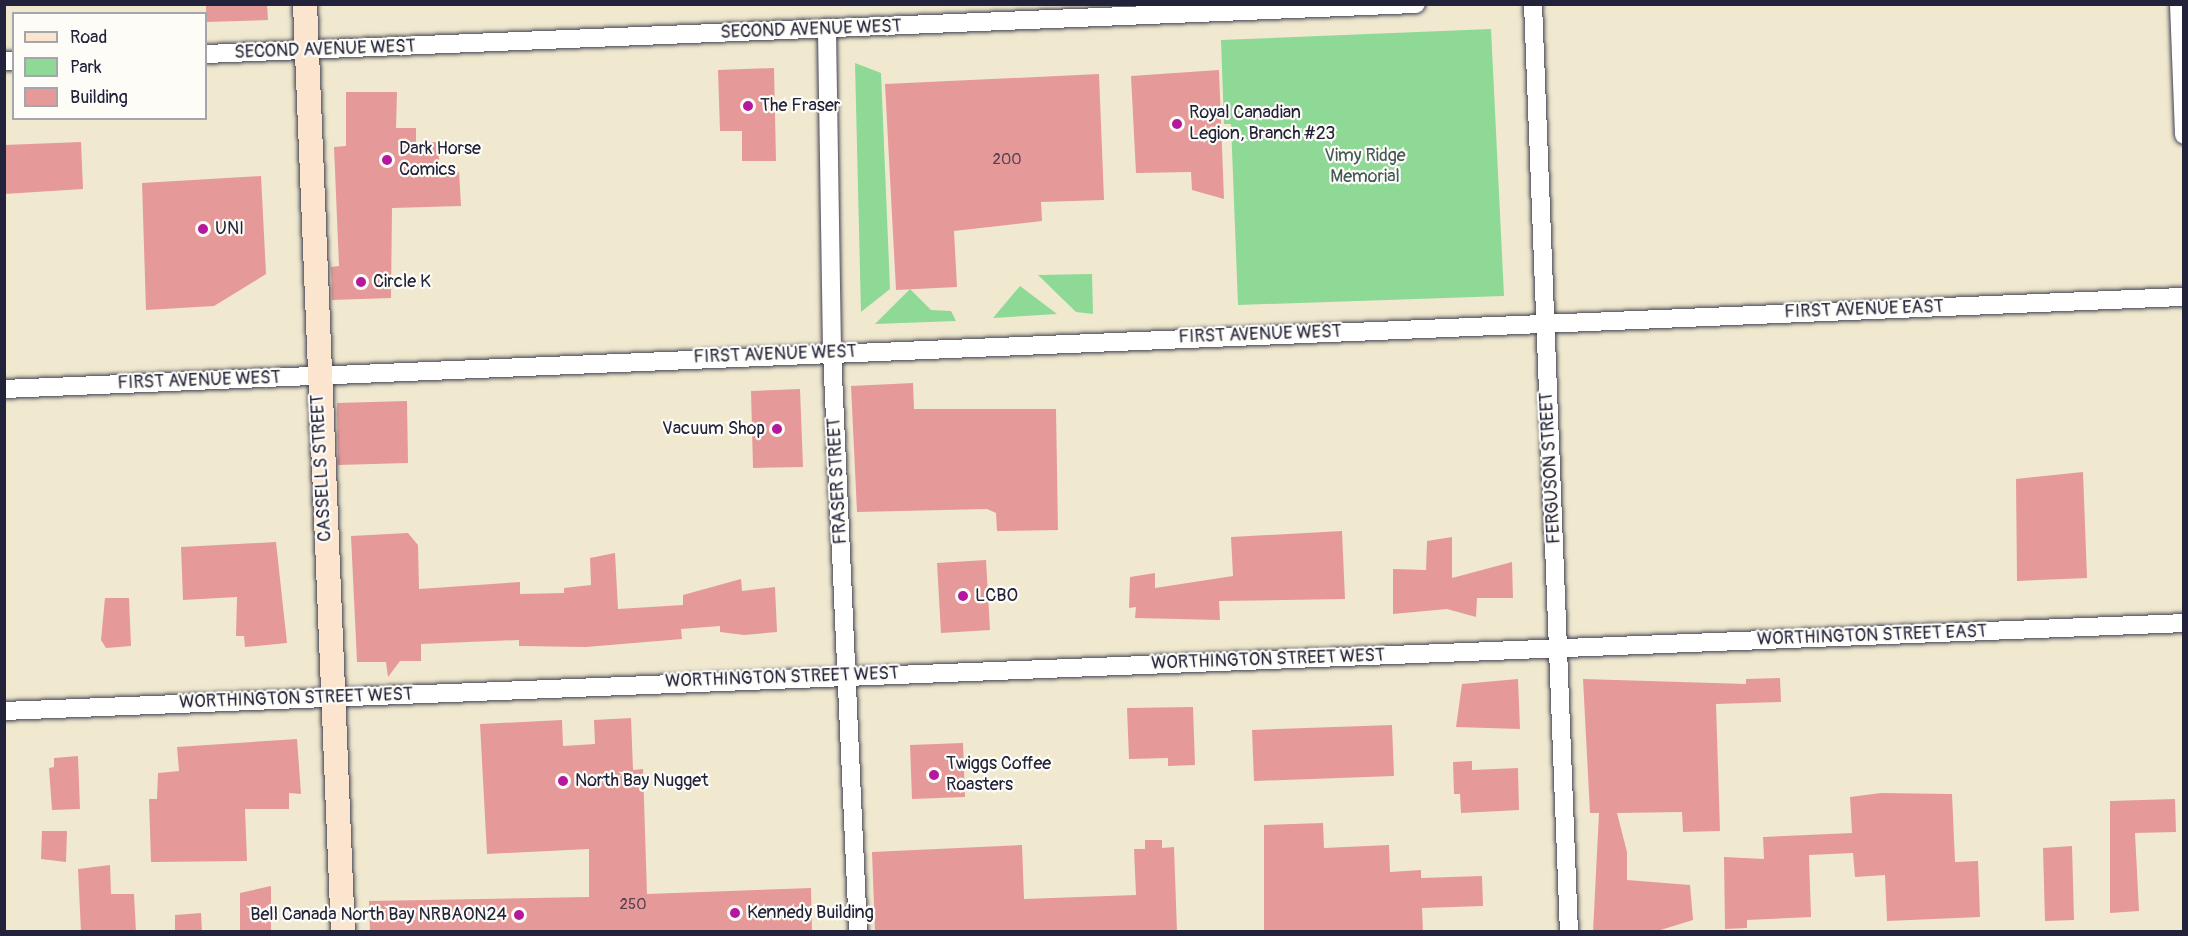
<!DOCTYPE html>
<style>
body{margin:0}
#map{position:relative;width:2188px;height:936px;overflow:hidden;background:#f0e9cf;font-family:Pangolin,sans-serif}
div>[style]{position:absolute}
[style*='--x']{left:calc(var(--x)*1px);top:calc(var(--y)*1px);width:calc(var(--w)*1px);rotate:calc(var(--a)*1deg)}
.green>*{inset:0;background:#8ed996}
.building>*{inset:0;background:#e59a99}
.roads{filter:drop-shadow(0 0 2px #414051) drop-shadow(0 0 2px #414051)}
.minor>*{height:18px;margin:-9px;padding:0 9px;transform-origin:9px;border-radius:9px;background:#fff}
.secondary>*{height:24px;margin:-12px;padding:0 12px;transform-origin:12px;border-radius:12px;background:#fbe5cf}
.dots>*{width:16px;height:16px;translate:-50% -50%;box-sizing:border-box;border:3px solid #fdfcf7;border-radius:50%}
span{translate:-50% -50%;white-space:nowrap;text-align:center;line-height:1.15;-webkit-text-stroke:4.5px #fdfcf7;paint-order:stroke}
.number-label{font-size:15px;color:#534052}
.number-label span{-webkit-text-stroke-width:0}
.street-label{font-size:18px;color:#22223b}
.poi-label{font-size:18px;color:#22223b}
.left{translate:0 -50%;text-align:left}
.right{translate:-100% -50%;text-align:right}
.park-label{font-size:18px;color:#425956}
.frame{position:absolute;inset:0;border:6px solid #22223b;pointer-events:none}
.legend{position:absolute;left:12px;top:12px;width:195px;height:108px;box-sizing:border-box;background:#fdfcf7;border:2px solid #a5a5ac;margin:0;padding:8px 10px;list-style:none;font-size:18px;color:#22223b}
.legend li{display:flex;align-items:center;gap:12px;height:30px}
.legend b{width:30px;border:2px solid #a5a5ac}
</style>
<div id="map">
<div class="green">
<div style="clip-path:polygon(1491px 29px,1504px 296px,1238px 305px,1231px 124px,1224px 124px,1221px 40px)"></div>
<div style="clip-path:polygon(855px 63px,881px 73px,890px 289px,861px 312px)"></div>
<div style="clip-path:polygon(1092px 274px,1093px 314px,1076px 312px,1038px 275px)"></div>
<div style="clip-path:polygon(1020px 286px,1057px 314px,993px 318px)"></div>
<div style="clip-path:polygon(910px 289px,931px 310px,951px 311px,956px 321px,875px 324px)"></div>
</div>
<div class="building">
<div style="clip-path:polygon(206px 4px,267px 4px,268px 20px,206px 22px)"></div>
<div style="clip-path:polygon(774px 68px,776px 161px,742px 161px,742px 131px,720px 131px,718px 70px)"></div>
<div style="clip-path:polygon(1219px 70px,1224px 199px,1192px 190px,1191px 172px,1136px 173px,1131px 76px)"></div>
<div style="clip-path:polygon(1099px 74px,1104px 200px,1041px 202px,1042px 221px,954px 231px,957px 287px,896px 290px,885px 84px)"></div>
<div style="clip-path:polygon(346px 92px,397px 92px,396px 128px,416px 128px,416px 143px,438px 142px,440px 172px,459px 171px,461px 206px,392px 208px,391px 298px,332px 300px,331px 267px,339px 266px,334px 147px,346px 146px)"></div>
<div style="clip-path:polygon(81px 142px,83px 189px,4px 194px,4px 145px)"></div>
<div style="clip-path:polygon(261px 176px,266px 274px,214px 306px,146px 310px,142px 183px)"></div>
<div style="clip-path:polygon(913px 383px,914px 409px,1056px 409px,1058px 530px,997px 531px,996px 513px,987px 509px,857px 512px,851px 386px)"></div>
<div style="clip-path:polygon(800px 389px,803px 467px,753px 468px,751px 391px)"></div>
<div style="clip-path:polygon(407px 401px,408px 463px,338px 465px,337px 403px)"></div>
<div style="clip-path:polygon(2083px 472px,2087px 578px,2017px 581px,2016px 479px)"></div>
<div style="clip-path:polygon(1342px 531px,1345px 599px,1219px 601px,1220px 620px,1135px 618px,1136px 607px,1129px 608px,1130px 577px,1155px 573px,1155px 588px,1233px 576px,1231px 537px)"></div>
<div style="clip-path:polygon(408px 533px,418px 545px,419px 589px,520px 582px,520px 594px,564px 593px,564px 588px,591px 585px,590px 558px,615px 553px,618px 609px,683px 605px,683px 595px,741px 579px,742px 591px,775px 587px,777px 632px,744px 635px,720px 632px,720px 626px,681px 629px,682px 639px,586px 647px,519px 646px,519px 640px,421px 644px,421px 661px,400px 661px,388px 677px,386px 662px,357px 662px,351px 536px)"></div>
<div style="clip-path:polygon(1452px 537px,1452px 578px,1512px 562px,1513px 598px,1477px 598px,1476px 617px,1447px 609px,1393px 614px,1393px 569px,1426px 570px,1427px 541px)"></div>
<div style="clip-path:polygon(276px 542px,287px 643px,245px 647px,244px 636px,236px 636px,237px 597px,183px 600px,181px 547px)"></div>
<div style="clip-path:polygon(986px 560px,990px 630px,941px 633px,937px 563px)"></div>
<div style="clip-path:polygon(105px 598px,129px 598px,131px 646px,106px 648px,101px 640px)"></div>
<div style="clip-path:polygon(1780px 678px,1781px 702px,1716px 704px,1720px 831px,1683px 832px,1682px 812px,1617px 813px,1627px 852px,1627px 880px,1690px 885px,1693px 920px,1654px 932px,1593px 932px,1599px 813px,1590px 813px,1583px 679px,1746px 684px,1746px 679px)"></div>
<div style="clip-path:polygon(1518px 679px,1520px 729px,1456px 727px,1462px 684px)"></div>
<div style="clip-path:polygon(1193px 707px,1195px 765px,1168px 766px,1168px 758px,1129px 759px,1127px 708px)"></div>
<div style="clip-path:polygon(631px 718px,633px 770px,643px 769px,647px 894px,811px 888px,812px 932px,370px 932px,369px 901px,589px 897px,589px 849px,487px 854px,480px 724px,562px 720px,563px 746px,595px 744px,594px 720px)"></div>
<div style="clip-path:polygon(1392px 725px,1394px 776px,1254px 781px,1252px 730px)"></div>
<div style="clip-path:polygon(297px 739px,301px 794px,289px 793px,289px 809px,245px 809px,247px 861px,151px 862px,149px 799px,157px 799px,158px 773px,179px 771px,177px 747px)"></div>
<div style="clip-path:polygon(963px 743px,965px 797px,912px 799px,910px 745px)"></div>
<div style="clip-path:polygon(78px 756px,80px 809px,52px 810px,49px 768px,54px 767px,54px 758px)"></div>
<div style="clip-path:polygon(1472px 761px,1472px 770px,1518px 768px,1519px 810px,1461px 813px,1460px 794px,1454px 794px,1453px 762px)"></div>
<div style="clip-path:polygon(1881px 793px,1952px 794px,1955px 862px,1978px 861px,1980px 917px,1887px 921px,1885px 875px,1855px 877px,1853px 853px,1809px 855px,1811px 917px,1747px 920px,1747px 928px,1725px 929px,1724px 857px,1764px 859px,1763px 837px,1852px 833px,1850px 797px)"></div>
<div style="clip-path:polygon(2175px 799px,2176px 832px,2135px 833px,2139px 911px,2110px 913px,2110px 801px)"></div>
<div style="clip-path:polygon(1323px 823px,1324px 848px,1389px 845px,1390px 872px,1421px 870px,1421px 878px,1482px 876px,1483px 906px,1422px 908px,1423px 932px,1264px 932px,1264px 825px)"></div>
<div style="clip-path:polygon(42px 831px,67px 831px,66px 862px,41px 859px)"></div>
<div style="clip-path:polygon(1145px 840px,1162px 840px,1162px 848px,1174px 847px,1177px 932px,875px 932px,872px 852px,1022px 845px,1024px 899px,1136px 895px,1134px 849px,1145px 849px)"></div>
<div style="clip-path:polygon(2072px 846px,2074px 920px,2045px 921px,2043px 848px)"></div>
<div style="clip-path:polygon(110px 865px,111px 894px,134px 894px,136px 932px,81px 932px,78px 869px)"></div>
<div style="clip-path:polygon(271px 886px,271px 932px,240px 932px,240px 893px)"></div>
<div style="clip-path:polygon(201px 913px,202px 932px,175px 932px,175px 915px)"></div>
</div>
<div class="roads">
<div class="minor">
<div style="--x:1533;--y:4;--w:929;--a:87.78"></div>
<div style="--x:2179;--y:4;--w:131;--a:87.8"></div>
<div style="--x:827;--y:31;--w:321;--a:89.1"></div>
<div style="--x:832;--y:352;--w:581;--a:87.43"></div>
<div style="--x:206;--y:54;--w:1211;--a:-2.37"></div>
<div style="--x:4;--y:61;--w:10;--a:0"></div>
<div style="--x:4;--y:389;--w:2182;--a:-2.42"></div>
<div style="--x:4;--y:711;--w:2182;--a:-2.31"></div>
</div>
<div class="secondary">
<div style="--x:305;--y:4;--w:929;--a:87.66"></div>
</div>
</div>
<div class="dots">
<div style="left:748px;top:106px;background:#b5179e"></div>
<div style="left:1177px;top:124px;background:#b5179e"></div>
<div style="left:387px;top:160px;background:#b5179e"></div>
<div style="left:203px;top:229px;background:#b5179e"></div>
<div style="left:361px;top:282px;background:#b5179e"></div>
<div style="left:777px;top:429px;background:#b5179e"></div>
<div style="left:963px;top:596px;background:#b5179e"></div>
<div style="left:934px;top:775px;background:#b5179e"></div>
<div style="left:563px;top:781px;background:#b5179e"></div>
<div style="left:735px;top:913px;background:#b5179e"></div>
<div style="left:519px;top:915px;background:#b5179e"></div>
</div>
<div class="number-label">
<span style="left:1007px;top:160px">200</span>
<span style="left:633px;top:905px">250</span>
</div>
<div class="street-label">
<span style="left:811px;top:30px;rotate:-2deg">SECOND AVENUE WEST</span>
<span style="left:325px;top:50px;rotate:-2deg">SECOND AVENUE WEST</span>
<span style="left:1864px;top:310px;rotate:-2deg">FIRST AVENUE EAST</span>
<span style="left:1260px;top:335px;rotate:-2deg">FIRST AVENUE WEST</span>
<span style="left:775px;top:355px;rotate:-2deg">FIRST AVENUE WEST</span>
<span style="left:199px;top:381px;rotate:-2deg">FIRST AVENUE WEST</span>
<span style="left:322px;top:468px;rotate:-93deg">CASSELLS STREET</span>
<span style="left:1551px;top:468px;rotate:-93deg">FERGUSON STREET</span>
<span style="left:838px;top:481px;rotate:-93deg">FRASER STREET</span>
<span style="left:1872px;top:636px;rotate:-2deg">WORTHINGTON STREET EAST</span>
<span style="left:1268px;top:660px;rotate:-2deg">WORTHINGTON STREET WEST</span>
<span style="left:782px;top:678px;rotate:-2deg">WORTHINGTON STREET WEST</span>
<span style="left:296px;top:699px;rotate:-2deg">WORTHINGTON STREET WEST</span>
</div>
<div class="poi-label">
<span class="left" style="left:760px;top:106px">The Fraser</span>
<span class="left" style="left:1189px;top:124px">Royal Canadian<br>Legion, Branch #23</span>
<span class="left" style="left:399px;top:160px">Dark Horse<br>Comics</span>
<span class="left" style="left:215px;top:229px">UNI</span>
<span class="left" style="left:373px;top:282px">Circle K</span>
<span class="right" style="left:765px;top:429px">Vacuum Shop</span>
<span class="left" style="left:975px;top:596px">LCBO</span>
<span class="left" style="left:946px;top:775px">Twiggs Coffee<br>Roasters</span>
<span class="left" style="left:575px;top:781px">North Bay Nugget</span>
<span class="left" style="left:747px;top:913px">Kennedy Building</span>
<span class="right" style="left:507px;top:915px">Bell Canada North Bay NRBAON24</span>
</div>
<div class="park-label">
<span style="left:1365px;top:167px">Vimy Ridge<br>Memorial</span>
</div>
<div class="frame"></div>
<ul class="legend">
<li><b style="height:8px;background:#fbe5cf"></b>Road</li>
<li><b style="height:16px;background:#8ed996"></b>Park</li>
<li><b style="height:16px;background:#e59a99"></b>Building</li>
</ul>
</div>
